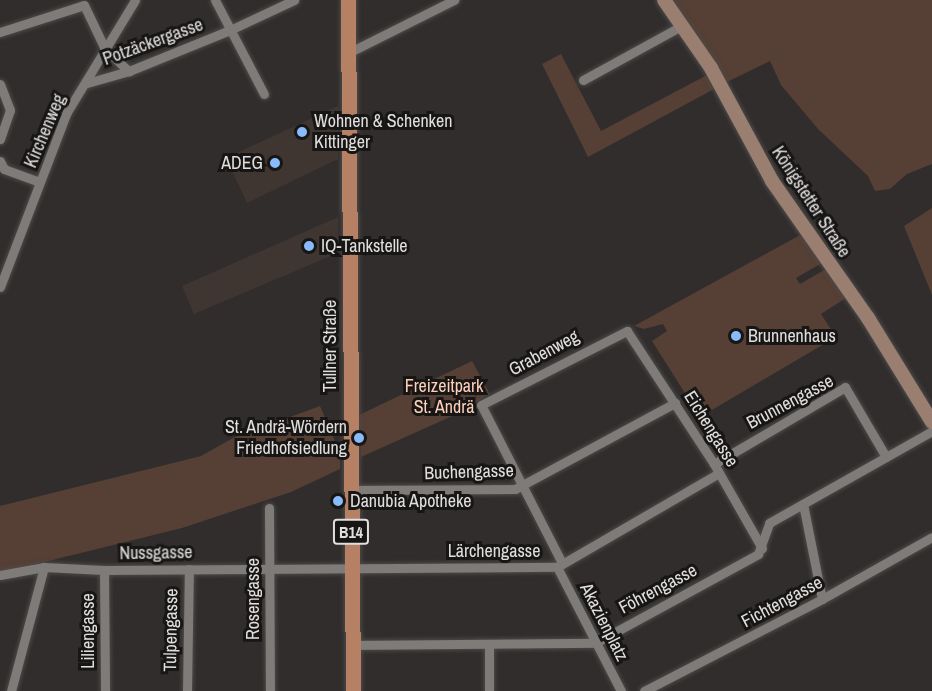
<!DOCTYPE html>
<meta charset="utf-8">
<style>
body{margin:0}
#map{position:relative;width:932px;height:691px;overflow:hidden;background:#302d2c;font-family:"Archivo Narrow",sans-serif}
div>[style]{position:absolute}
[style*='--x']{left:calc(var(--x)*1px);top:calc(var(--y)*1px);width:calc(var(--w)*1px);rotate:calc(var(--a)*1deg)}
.built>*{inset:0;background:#3f3632}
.green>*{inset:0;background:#563f34}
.roads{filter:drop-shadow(0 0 2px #4c4a49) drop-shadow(0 0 2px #4c4a49)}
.street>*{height:9px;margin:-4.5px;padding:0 4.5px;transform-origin:4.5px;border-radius:4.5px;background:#7e7b79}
.secondary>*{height:14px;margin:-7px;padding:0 7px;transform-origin:7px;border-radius:7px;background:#9a7e6f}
.primary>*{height:15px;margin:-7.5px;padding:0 7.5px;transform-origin:7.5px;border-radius:7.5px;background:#b68065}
.dots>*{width:16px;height:16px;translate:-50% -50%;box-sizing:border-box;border:3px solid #171615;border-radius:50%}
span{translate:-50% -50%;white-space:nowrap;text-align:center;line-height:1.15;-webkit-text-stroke:6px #171615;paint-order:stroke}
.shield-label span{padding:2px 4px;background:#171615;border:2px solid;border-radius:4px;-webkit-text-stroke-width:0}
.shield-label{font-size:16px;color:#e1dfde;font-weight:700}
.street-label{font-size:18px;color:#e1dfde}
.poi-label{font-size:18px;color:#e1dfde}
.left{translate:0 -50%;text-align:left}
.right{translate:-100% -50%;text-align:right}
.park-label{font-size:18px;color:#fecfb9}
</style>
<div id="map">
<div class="built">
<div style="clip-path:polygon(338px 106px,338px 159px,247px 203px,226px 158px)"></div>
<div style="clip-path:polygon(338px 217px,338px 253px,194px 314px,182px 286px)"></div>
</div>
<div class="green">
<div style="clip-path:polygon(672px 0,932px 0,932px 164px,907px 174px,890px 189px,875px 191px,868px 176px,818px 129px,781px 85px,770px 61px,727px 82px)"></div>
<div style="clip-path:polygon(561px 54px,601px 131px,709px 74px,716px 88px,588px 157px,542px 64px)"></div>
<div style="clip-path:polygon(932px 208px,932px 295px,904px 226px)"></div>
<div style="clip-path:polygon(802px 234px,822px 263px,796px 278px,800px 284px,826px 269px,846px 298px,821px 314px,836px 337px,700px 417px,652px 341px,667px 331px,663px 324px,644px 329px,634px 326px)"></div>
<div style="clip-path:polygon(472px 361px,490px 394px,475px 403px,477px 413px,459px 413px,361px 457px,359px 415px)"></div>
<div style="clip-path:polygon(320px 406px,340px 453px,340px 469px,291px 492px,182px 528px,0 573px,0 506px,201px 456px,233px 438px)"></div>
</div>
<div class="roads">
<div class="street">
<div style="--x:215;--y:0;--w:106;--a:62.5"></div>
<div style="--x:0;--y:32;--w:88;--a:-17.8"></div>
<div style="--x:84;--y:5;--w:49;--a:64.5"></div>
<div style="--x:105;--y:49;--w:33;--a:43"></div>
<div style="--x:348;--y:53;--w:119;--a:-26.6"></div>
<div style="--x:583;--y:80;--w:114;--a:-28.8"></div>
<div style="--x:87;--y:83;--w:44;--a:-15.9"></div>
<div style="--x:129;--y:71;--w:109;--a:-22.1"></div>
<div style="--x:230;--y:30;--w:71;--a:-25.1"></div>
<div style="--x:0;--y:84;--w:28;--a:69"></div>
<div style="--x:10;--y:110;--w:31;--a:109"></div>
<div style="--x:0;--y:161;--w:9;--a:63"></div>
<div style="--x:4;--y:169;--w:38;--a:20"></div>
<div style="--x:0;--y:287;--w:187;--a:-69.1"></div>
<div style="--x:67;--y:112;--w:131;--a:-58.7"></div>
<div style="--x:714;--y:464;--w:152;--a:-30.4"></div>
<div style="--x:845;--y:387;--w:81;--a:59.6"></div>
<div style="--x:351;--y:490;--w:164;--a:-0.3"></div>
<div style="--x:515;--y:489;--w:182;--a:-28.3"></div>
<div style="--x:803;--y:504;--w:97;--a:78.7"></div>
<div style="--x:269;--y:508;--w:183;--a:89.7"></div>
<div style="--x:561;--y:561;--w:175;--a:-117.1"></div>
<div style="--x:481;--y:405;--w:164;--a:-26.9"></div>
<div style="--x:627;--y:331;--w:159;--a:56.8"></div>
<div style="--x:714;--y:464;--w:97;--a:60.3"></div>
<div style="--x:557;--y:567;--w:140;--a:62.7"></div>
<div style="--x:104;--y:570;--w:121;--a:89.5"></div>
<div style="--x:0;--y:575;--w:45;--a:-10.3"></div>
<div style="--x:44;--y:567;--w:60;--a:2.9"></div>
<div style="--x:104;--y:570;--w:453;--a:-0.4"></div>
<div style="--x:557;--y:567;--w:187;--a:-30.1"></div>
<div style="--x:352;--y:645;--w:243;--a:-0.5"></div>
<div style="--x:595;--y:643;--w:186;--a:-28.6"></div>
<div style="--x:758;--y:554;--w:33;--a:-70"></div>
<div style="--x:769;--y:523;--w:187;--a:-29.4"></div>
<div style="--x:11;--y:691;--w:128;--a:-75.1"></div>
<div style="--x:187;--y:691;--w:122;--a:-89.1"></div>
<div style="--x:489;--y:691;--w:46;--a:-90"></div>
<div style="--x:644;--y:691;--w:200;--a:-27.3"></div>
<div style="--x:822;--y:599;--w:126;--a:-29.4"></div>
</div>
<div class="secondary">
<div style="--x:664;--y:0;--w:83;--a:55.3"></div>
<div style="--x:711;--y:68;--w:128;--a:61.6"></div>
<div style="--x:772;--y:181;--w:167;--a:55"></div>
<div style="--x:868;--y:318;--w:122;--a:58.4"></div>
</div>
<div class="primary">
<div style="--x:348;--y:0;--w:691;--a:89.59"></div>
</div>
</div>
<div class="dots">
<div style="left:302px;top:132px;background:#89bafc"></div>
<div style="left:275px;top:163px;background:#89bafc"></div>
<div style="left:309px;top:246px;background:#89bafc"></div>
<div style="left:736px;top:336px;background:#89bafc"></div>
<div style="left:359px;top:438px;background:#89bafc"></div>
<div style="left:338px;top:501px;background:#89bafc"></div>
</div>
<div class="shield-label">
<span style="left:351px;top:532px">B14</span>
</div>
<div class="street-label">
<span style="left:153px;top:42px;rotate:-20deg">Potzäckergasse</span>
<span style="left:45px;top:131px;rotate:-67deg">Kirchenweg</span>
<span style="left:811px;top:202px;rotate:57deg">Königstetter Straße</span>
<span style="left:330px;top:346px;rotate:-90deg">Tullner Straße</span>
<span style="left:544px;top:353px;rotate:-28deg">Grabenweg</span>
<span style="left:790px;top:402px;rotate:-28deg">Brunnengasse</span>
<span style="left:711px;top:429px;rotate:58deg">Eichengasse</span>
<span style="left:469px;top:472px;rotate:-2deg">Buchengasse</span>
<span style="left:494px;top:551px">Lärchengasse</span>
<span style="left:156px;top:553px;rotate:-1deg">Nussgasse</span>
<span style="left:658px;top:589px;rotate:-28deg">Föhrengasse</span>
<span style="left:253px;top:599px;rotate:-90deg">Rosengasse</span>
<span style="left:782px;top:602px;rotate:-28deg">Fichtengasse</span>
<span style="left:604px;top:622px;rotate:63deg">Akazienplatz</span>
<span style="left:171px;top:630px;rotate:-89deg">Tulpengasse</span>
<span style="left:88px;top:631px;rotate:-90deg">Liliengasse</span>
</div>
<div class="poi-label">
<span class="left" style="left:314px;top:132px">Wohnen &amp; Schenken<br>Kittinger</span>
<span class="right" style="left:263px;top:163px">ADEG</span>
<span class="left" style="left:321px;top:246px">IQ-Tankstelle</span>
<span class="left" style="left:748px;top:336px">Brunnenhaus</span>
<span class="right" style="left:347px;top:438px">St. Andrä-Wördern<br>Friedhofsiedlung</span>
<span class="left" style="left:350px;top:501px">Danubia Apotheke</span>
</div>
<div class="park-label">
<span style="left:444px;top:397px">Freizeitpark<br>St. Andrä</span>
</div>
</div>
